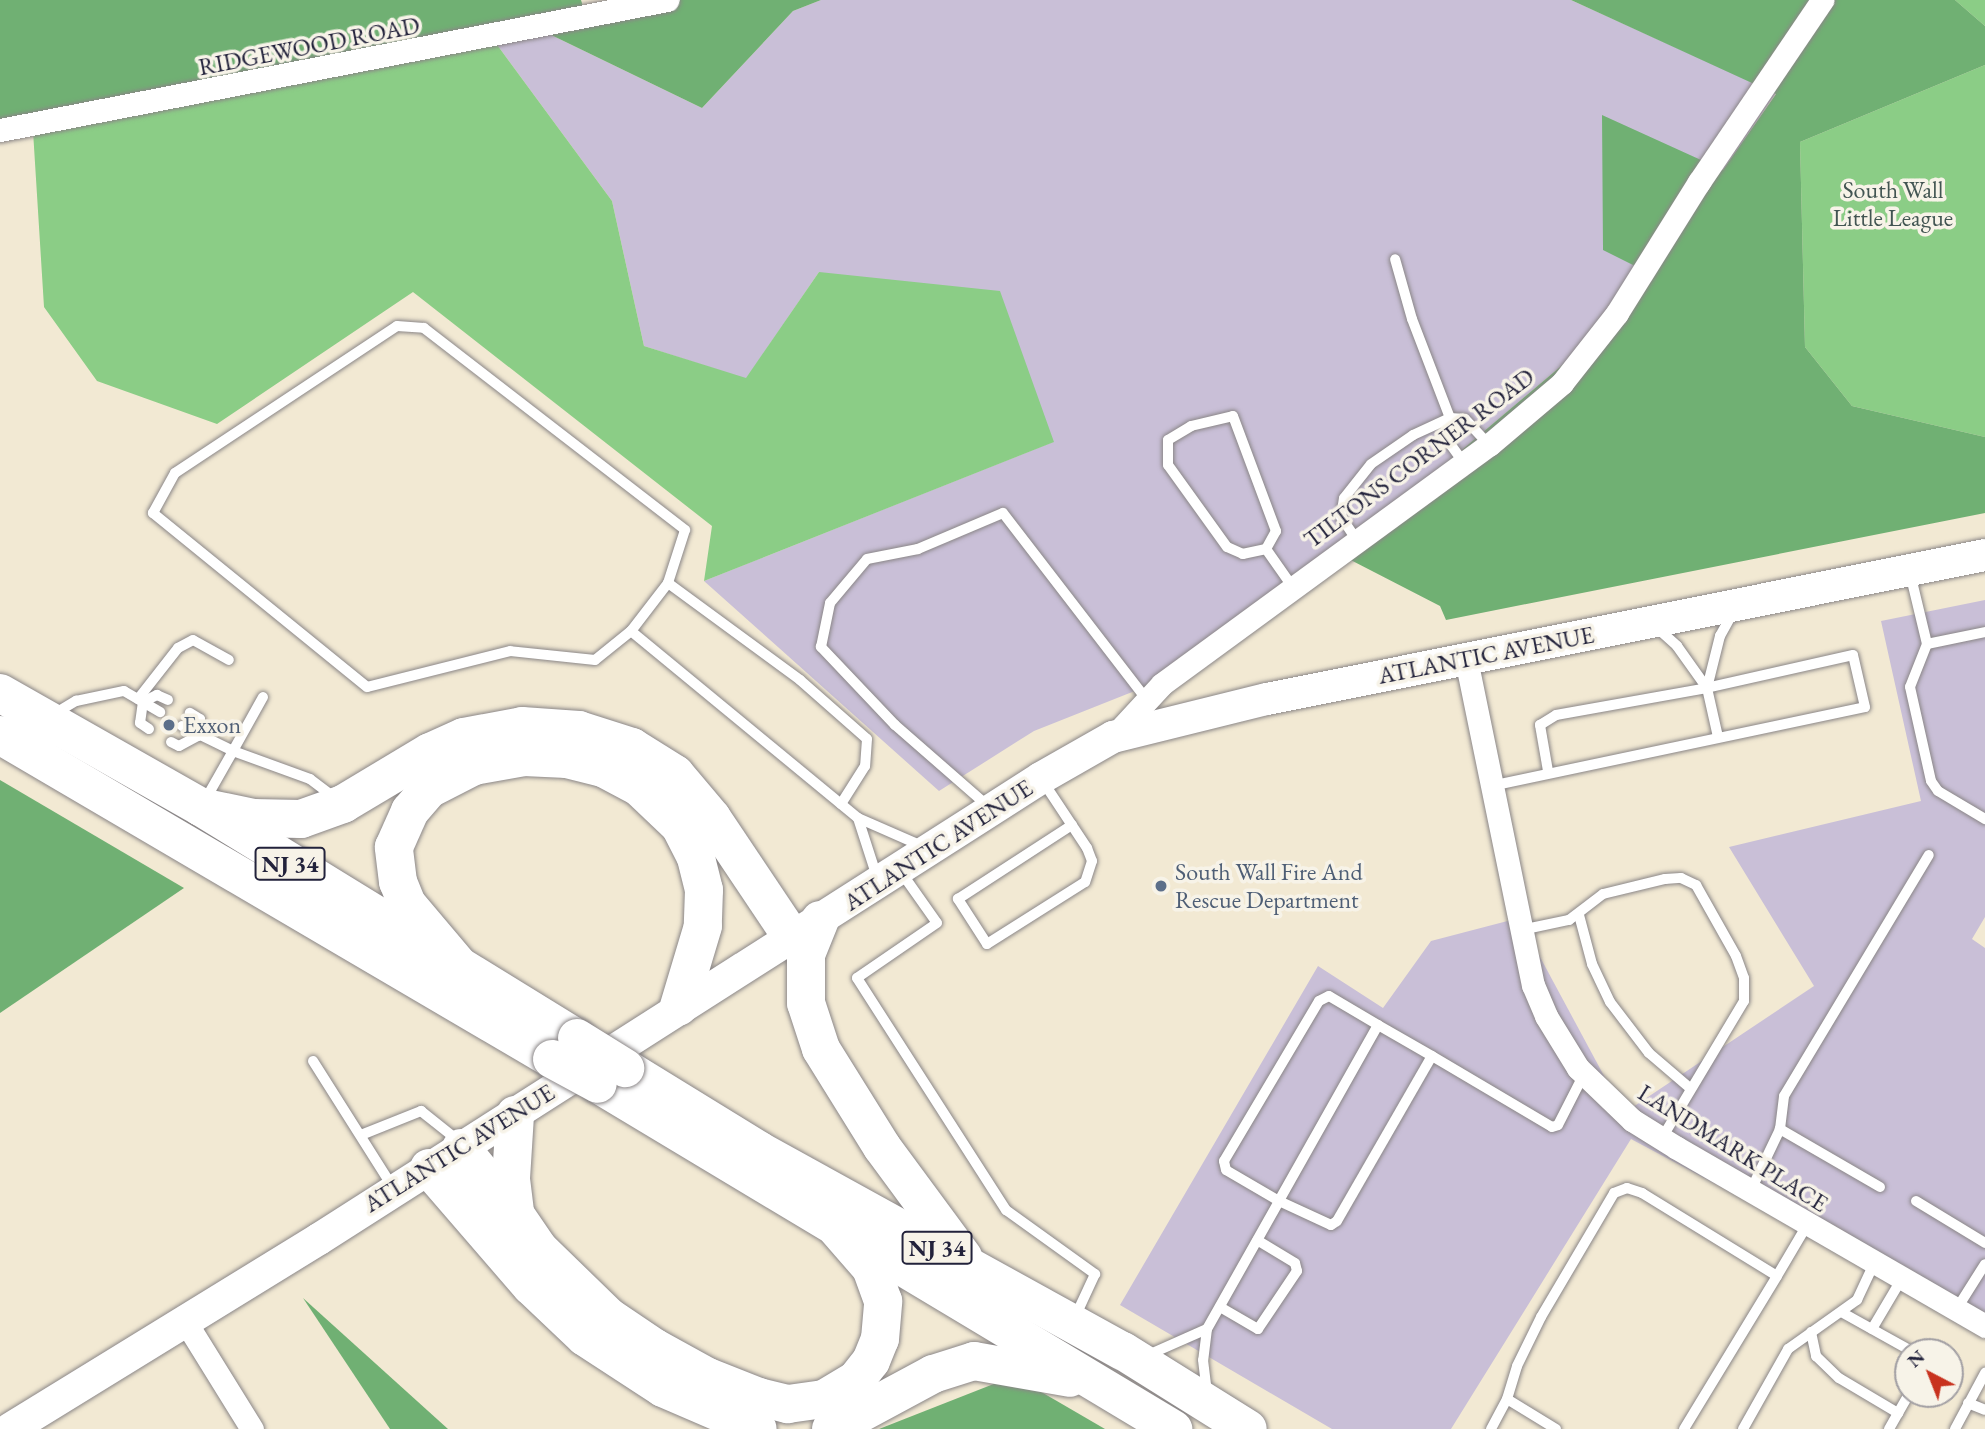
<!DOCTYPE html>
<style>
body{margin:0}
#map{position:relative;width:1985px;height:1429px;overflow:hidden;background:#f2e9d3;font-family:"EB Garamond",serif}
div>[style]{position:absolute}
[style*='--x']{left:calc(var(--x)*1px);top:calc(var(--y)*1px);width:calc(var(--w)*1px);rotate:calc(var(--a)*1deg)}
.industrial>*{inset:0;background:#c9bfd7}
.green>*{inset:0;background:#8bcd86}
.forest>*{inset:0;background:#70b073}
.roads{filter:drop-shadow(0 0 2px #8a8687) drop-shadow(0 0 2px #8a8687)}
.lane>*{height:10px;margin:-5px;padding:0 5px;transform-origin:5px;border-radius:5px;background:#fff}
.street>*{height:23px;margin:-11.5px;padding:0 11.5px;transform-origin:11.5px;border-radius:11.5px;background:#fff}
.secondary>*{height:32px;margin:-16px;padding:0 16px;transform-origin:16px;border-radius:16px;background:#fff}
.highway>*{height:38px;margin:-19px;padding:0 19px;transform-origin:19px;border-radius:19px;background:#fff}
.bridges{filter:drop-shadow(0 0 2px #8a8687) drop-shadow(0 0 2px #8a8687)}
.highway-bridge>*{height:38px;margin:-19px;padding:0 19px;transform-origin:19px;border-radius:19px;background:#fff}
.dots>*{width:19px;height:19px;translate:-50% -50%;box-sizing:border-box;border:4px solid #f7f3e8;border-radius:50%}
span{translate:-50% -50%;white-space:nowrap;text-align:center;line-height:1.15;-webkit-text-stroke:7px #f7f3e8;paint-order:stroke}
.shield-label span{padding:2px 5px;background:#f7f3e8;border:2px solid;border-radius:5px;-webkit-text-stroke-width:0}
.shield-label{font-size:23px;color:#22223b;font-weight:700}
.street-label{font-size:24px;color:#22223b}
.park-label{font-size:24px;color:#425552}
.service-label{font-size:24px;color:#4e5e75}
.left{translate:0 -50%;text-align:left}
.north{position:absolute;left:1894px;top:1338px;width:70px;height:70px;box-sizing:border-box;background:#f7f3e8;border:2px solid #a29fa3;border-radius:50%;rotate:318deg;font-size:19px;font-weight:700;line-height:28px;text-align:center;color:#22223b}
.north::after{content:'';display:block;margin:auto;width:24px;height:32px;background:#c8321e;clip-path:polygon(50% 0,100% 100%,50% 72%,0 100%)}
</style>
<div id="map">
<div class="industrial">
<div style="clip-path:polygon(821px 0,1571px 0,1776px 93px,1723px 171px,1641px 268px,1606px 328px,1339px 554px,1175px 675px,1034px 731px,939px 791px,704px 581px,1053px 442px,819px 272px,746px 379px,644px 346px,612px 201px,495px 42px,545px 32px,702px 108px,793px 11px)"></div>
<div style="clip-path:polygon(1985px 600px,1985px 917px,1972px 939px,1985px 948px,1985px 1327px,1631px 1139px,1451px 1429px,1332px 1429px,1120px 1305px,1318px 966px,1383px 1008px,1431px 941px,1519px 918px,1624px 1113px,1814px 986px,1729px 847px,1921px 801px,1881px 621px)"></div>
</div>
<div class="green">
<div style="clip-path:polygon(1955px 0,1985px 0,1985px 26px)"></div>
<div style="clip-path:polygon(495px 42px,612px 201px,644px 346px,746px 378px,819px 272px,1000px 291px,1054px 442px,704px 581px,712px 526px,413px 292px,217px 424px,97px 381px,44px 307px,33px 131px)"></div>
<div style="clip-path:polygon(1985px 65px,1985px 437px,1852px 406px,1805px 347px,1800px 142px)"></div>
</div>
<div class="forest">
<div style="clip-path:polygon(0 0,581px 0,588px 23px,649px 0,821px 0,793px 11px,702px 108px,545px 32px,0 120px)"></div>
<div style="clip-path:polygon(1571px 0,1955px 0,1985px 26px,1985px 65px,1800px 142px,1805px 347px,1852px 406px,1985px 437px,1985px 513px,1446px 620px,1440px 606px,1339px 554px,1606px 328px,1641px 269px,1603px 250px,1602px 115px,1723px 170px,1776px 94px)"></div>
<div style="clip-path:polygon(0 780px,184px 888px,0 1013px)"></div>
<div style="clip-path:polygon(303px 1298px,448px 1429px,390px 1429px)"></div>
<div style="clip-path:polygon(1014px 1376px,1105px 1429px,879px 1429px)"></div>
</div>
<div class="roads">
<div class="lane">
<div style="--x:1233;--y:416;--w:123;--a:69.5"></div>
<div style="--x:1276;--y:531;--w:21;--a:119"></div>
<div style="--x:1266;--y:549;--w:24;--a:168"></div>
<div style="--x:1243;--y:554;--w:17;--a:-156"></div>
<div style="--x:1227;--y:547;--w:101;--a:-125.7"></div>
<div style="--x:1168;--y:465;--w:25;--a:-90"></div>
<div style="--x:1168;--y:440;--w:27;--a:-31"></div>
<div style="--x:1191;--y:426;--w:43;--a:-13.4"></div>
<div style="--x:1464;--y:463;--w:34;--a:-126"></div>
<div style="--x:1444;--y:435;--w:18;--a:-71"></div>
<div style="--x:1450;--y:418;--w:15;--a:4"></div>
<div style="--x:1465;--y:419;--w:35;--a:47"></div>
<div style="--x:1356;--y:539;--w:27;--a:-124"></div>
<div style="--x:1341;--y:517;--w:19;--a:-81"></div>
<div style="--x:1344;--y:498;--w:43;--a:-51.5"></div>
<div style="--x:1371;--y:464;--w:51;--a:-34.6"></div>
<div style="--x:1413;--y:435;--w:41;--a:-24.7"></div>
<div style="--x:1450;--y:418;--w:106;--a:-111"></div>
<div style="--x:1412;--y:319;--w:62;--a:-105.8"></div>
<div style="--x:1266;--y:549;--w:45;--a:54.9"></div>
<div style="--x:1910;--y:573;--w:73;--a:76.5"></div>
<div style="--x:1927;--y:644;--w:59;--a:-11.7"></div>
<div style="--x:668;--y:583;--w:164;--a:36.3"></div>
<div style="--x:800;--y:680;--w:89;--a:41.4"></div>
<div style="--x:867;--y:739;--w:27;--a:94"></div>
<div style="--x:865;--y:766;--w:45;--a:122.3"></div>
<div style="--x:1655;--y:626;--w:30;--a:42"></div>
<div style="--x:1677;--y:646;--w:52;--a:54.5"></div>
<div style="--x:1707;--y:688;--w:54;--a:-76"></div>
<div style="--x:1720;--y:636;--w:29;--a:-61"></div>
<div style="--x:631;--y:631;--w:46;--a:141.1"></div>
<div style="--x:595;--y:660;--w:85;--a:-174"></div>
<div style="--x:510;--y:651;--w:147;--a:165.9"></div>
<div style="--x:367;--y:687;--w:276;--a:-140.9"></div>
<div style="--x:153;--y:513;--w:46;--a:-61.2"></div>
<div style="--x:175;--y:473;--w:266;--a:-33.5"></div>
<div style="--x:397;--y:326;--w:27;--a:4"></div>
<div style="--x:424;--y:328;--w:330;--a:37.7"></div>
<div style="--x:685;--y:530;--w:56;--a:107.8"></div>
<div style="--x:668;--y:583;--w:61;--a:127.6"></div>
<div style="--x:631;--y:631;--w:294;--a:39.5"></div>
<div style="--x:1927;--y:644;--w:46;--a:111.6"></div>
<div style="--x:1910;--y:687;--w:96;--a:77.4"></div>
<div style="--x:1931;--y:781;--w:12;--a:55"></div>
<div style="--x:1938;--y:791;--w:55;--a:30.8"></div>
<div style="--x:263;--y:697;--w:62;--a:119.1"></div>
<div style="--x:233;--y:751;--w:82;--a:20"></div>
<div style="--x:310;--y:779;--w:31;--a:37"></div>
<div style="--x:138;--y:699;--w:65;--a:-51.9"></div>
<div style="--x:178;--y:648;--w:17;--a:-28"></div>
<div style="--x:193;--y:640;--w:41;--a:29.1"></div>
<div style="--x:54;--y:714;--w:26;--a:-31"></div>
<div style="--x:76;--y:701;--w:49;--a:-11.8"></div>
<div style="--x:124;--y:691;--w:42;--a:30.3"></div>
<div style="--x:182;--y:726;--w:57;--a:26.1"></div>
<div style="--x:233;--y:751;--w:59;--a:119.6"></div>
<div style="--x:149;--y:729;--w:11;--a:-146"></div>
<div style="--x:140;--y:723;--w:21;--a:-82"></div>
<div style="--x:143;--y:702;--w:16;--a:-27"></div>
<div style="--x:157;--y:695;--w:12;--a:24"></div>
<div style="--x:171;--y:742;--w:9;--a:27"></div>
<div style="--x:179;--y:746;--w:21;--a:-28"></div>
<div style="--x:198;--y:736;--w:17;--a:-83"></div>
<div style="--x:200;--y:719;--w:12;--a:-149"></div>
<div style="--x:1548;--y:771;--w:47;--a:-99.9"></div>
<div style="--x:1540;--y:725;--w:19;--a:-32"></div>
<div style="--x:1556;--y:715;--w:153;--a:-10.1"></div>
<div style="--x:1042;--y:780;--w:82;--a:56.5"></div>
<div style="--x:1087;--y:848;--w:14;--a:69"></div>
<div style="--x:1092;--y:861;--w:22;--a:108"></div>
<div style="--x:1085;--y:882;--w:116;--a:147.7"></div>
<div style="--x:987;--y:944;--w:54;--a:-122.8"></div>
<div style="--x:958;--y:899;--w:136;--a:-33"></div>
<div style="--x:1491;--y:786;--w:382;--a:-11.9"></div>
<div style="--x:1865;--y:707;--w:53;--a:-103"></div>
<div style="--x:1853;--y:655;--w:150;--a:167.3"></div>
<div style="--x:1707;--y:688;--w:50;--a:77.3"></div>
<div style="--x:989;--y:807;--w:125;--a:-138.9"></div>
<div style="--x:895;--y:725;--w:108;--a:-133.5"></div>
<div style="--x:821;--y:647;--w:45;--a:-78.4"></div>
<div style="--x:830;--y:603;--w:57;--a:-49.9"></div>
<div style="--x:867;--y:559;--w:52;--a:-11.1"></div>
<div style="--x:918;--y:549;--w:92;--a:-23"></div>
<div style="--x:1003;--y:513;--w:236;--a:52.4"></div>
<div style="--x:901;--y:872;--w:62;--a:54.8"></div>
<div style="--x:937;--y:923;--w:97;--a:145.5"></div>
<div style="--x:857;--y:978;--w:276;--a:57.3"></div>
<div style="--x:1006;--y:1210;--w:110;--a:35.7"></div>
<div style="--x:1095;--y:1274;--w:47;--a:114.9"></div>
<div style="--x:877;--y:877;--w:62;--a:-107.9"></div>
<div style="--x:858;--y:818;--w:72;--a:23.7"></div>
<div style="--x:1579;--y:915;--w:51;--a:75.1"></div>
<div style="--x:1592;--y:964;--w:42;--a:64.7"></div>
<div style="--x:1610;--y:1002;--w:64;--a:52.6"></div>
<div style="--x:1649;--y:1053;--w:55;--a:40.6"></div>
<div style="--x:1521;--y:930;--w:49;--a:-11.8"></div>
<div style="--x:1569;--y:920;--w:43;--a:-37.4"></div>
<div style="--x:1603;--y:894;--w:64;--a:-13.6"></div>
<div style="--x:1665;--y:879;--w:16;--a:-4"></div>
<div style="--x:1681;--y:878;--w:17;--a:25"></div>
<div style="--x:1696;--y:885;--w:81;--a:60.6"></div>
<div style="--x:1736;--y:956;--w:23;--a:70"></div>
<div style="--x:1744;--y:978;--w:23;--a:90"></div>
<div style="--x:1744;--y:1001;--w:160;--a:120.9"></div>
<div style="--x:1378;--y:1025;--w:202;--a:119.4"></div>
<div style="--x:1279;--y:1201;--w:61;--a:-149.7"></div>
<div style="--x:1226;--y:1170;--w:9;--a:-103"></div>
<div style="--x:1224;--y:1161;--w:186;--a:-59.3"></div>
<div style="--x:1319;--y:1001;--w:11;--a:-27"></div>
<div style="--x:1329;--y:996;--w:57;--a:30.6"></div>
<div style="--x:1378;--y:1025;--w:62;--a:29.9"></div>
<div style="--x:313;--y:1061;--w:151;--a:57.7"></div>
<div style="--x:361;--y:1135;--w:65;--a:-21.8"></div>
<div style="--x:421;--y:1111;--w:50;--a:38.5"></div>
<div style="--x:1880;--y:1187;--w:116;--a:-149.9"></div>
<div style="--x:1780;--y:1129;--w:33;--a:-83"></div>
<div style="--x:1784;--y:1096;--w:281;--a:-59"></div>
<div style="--x:1750;--y:1192;--w:70;--a:-64.5"></div>
<div style="--x:1916;--y:1201;--w:81;--a:31.3"></div>
<div style="--x:1220;--y:1307;--w:44;--a:30.1"></div>
<div style="--x:1258;--y:1329;--w:70;--a:-56.1"></div>
<div style="--x:1297;--y:1271;--w:8;--a:-104"></div>
<div style="--x:1295;--y:1263;--w:44;--a:-148.8"></div>
<div style="--x:1956;--y:1310;--w:54;--a:-57.8"></div>
<div style="--x:1843;--y:1313;--w:80;--a:29.1"></div>
<div style="--x:1207;--y:1329;--w:147;--a:-60.6"></div>
<div style="--x:1279;--y:1201;--w:57;--a:24.8"></div>
<div style="--x:1331;--y:1225;--w:7;--a:-34"></div>
<div style="--x:1337;--y:1221;--w:190;--a:-60.1"></div>
<div style="--x:1432;--y:1056;--w:139;--a:30.6"></div>
<div style="--x:1552;--y:1127;--w:6;--a:-18"></div>
<div style="--x:1558;--y:1125;--w:57;--a:-63"></div>
<div style="--x:1872;--y:1329;--w:57;--a:-59.4"></div>
<div style="--x:1811;--y:1332;--w:25;--a:78"></div>
<div style="--x:1816;--y:1356;--w:32;--a:44"></div>
<div style="--x:1839;--y:1378;--w:69;--a:30.7"></div>
<div style="--x:1148;--y:1355;--w:64;--a:-23.8"></div>
<div style="--x:1207;--y:1329;--w:31;--a:97"></div>
<div style="--x:1203;--y:1360;--w:31;--a:83"></div>
<div style="--x:1968;--y:1403;--w:18;--a:22"></div>
<div style="--x:1491;--y:1429;--w:34;--a:-62"></div>
<div style="--x:1556;--y:1429;--w:57;--a:-148.5"></div>
<div style="--x:1507;--y:1399;--w:34;--a:-73"></div>
<div style="--x:1517;--y:1366;--w:55;--a:-63.9"></div>
<div style="--x:1541;--y:1317;--w:144;--a:-59.5"></div>
<div style="--x:1614;--y:1193;--w:14;--a:-21"></div>
<div style="--x:1627;--y:1188;--w:16;--a:18"></div>
<div style="--x:1642;--y:1193;--w:158;--a:31.6"></div>
<div style="--x:1777;--y:1276;--w:59;--a:-59.5"></div>
<div style="--x:1684;--y:1429;--w:179;--a:-58.7"></div>
<div style="--x:1743;--y:1429;--w:92;--a:-60.6"></div>
<div style="--x:1788;--y:1349;--w:85;--a:-35.4"></div>
<div style="--x:1857;--y:1300;--w:38;--a:-65"></div>
<div style="--x:1889;--y:1429;--w:40;--a:-60.3"></div>
<div style="--x:1955;--y:1429;--w:64;--a:-61.8"></div>
</div>
<div class="street">
<div style="--x:0;--y:130;--w:680;--a:-11.03"></div>
<div style="--x:1466;--y:659;--w:333;--a:78.4"></div>
<div style="--x:1533;--y:985;--w:34;--a:67"></div>
<div style="--x:1546;--y:1016;--w:61;--a:58.4"></div>
<div style="--x:1578;--y:1068;--w:75;--a:43.9"></div>
<div style="--x:1632;--y:1120;--w:53;--a:31.9"></div>
<div style="--x:1677;--y:1148;--w:356;--a:30"></div>
<div style="--x:1113;--y:737;--w:72;--a:-47.2"></div>
<div style="--x:1162;--y:684;--w:405;--a:-36.2"></div>
<div style="--x:1489;--y:445;--w:96;--a:-40.3"></div>
<div style="--x:1562;--y:383;--w:89;--a:-51.8"></div>
<div style="--x:1617;--y:313;--w:155;--a:-58"></div>
<div style="--x:1699;--y:182;--w:220;--a:-55.9"></div>
<div style="--x:185;--y:1321;--w:127;--a:58.2"></div>
</div>
<div class="secondary">
<div style="--x:10;--y:1429;--w:363;--a:-31.6"></div>
<div style="--x:319;--y:1239;--w:857;--a:-32.56"></div>
<div style="--x:1041;--y:778;--w:83;--a:-29.7"></div>
<div style="--x:1113;--y:737;--w:159;--a:-13.9"></div>
<div style="--x:1267;--y:699;--w:732;--a:-11.34"></div>
</div>
<div class="highway">
<div style="--x:0;--y:693;--w:231;--a:29.6"></div>
<div style="--x:201;--y:807;--w:441;--a:31.6"></div>
<div style="--x:0;--y:735;--w:640;--a:30.41"></div>
<div style="--x:201;--y:807;--w:53;--a:11.9"></div>
<div style="--x:253;--y:818;--w:48;--a:1.2"></div>
<div style="--x:301;--y:819;--w:45;--a:-19.7"></div>
<div style="--x:343;--y:804;--w:101;--a:-30.9"></div>
<div style="--x:430;--y:752;--w:37;--a:-24"></div>
<div style="--x:464;--y:737;--w:59;--a:-10.7"></div>
<div style="--x:522;--y:726;--w:57;--a:4"></div>
<div style="--x:579;--y:730;--w:56;--a:17.8"></div>
<div style="--x:632;--y:747;--w:51;--a:32.1"></div>
<div style="--x:675;--y:774;--w:57;--a:49.9"></div>
<div style="--x:712;--y:818;--w:142;--a:56.2"></div>
<div style="--x:820;--y:920;--w:37;--a:112"></div>
<div style="--x:806;--y:954;--w:49;--a:90"></div>
<div style="--x:806;--y:1003;--w:48;--a:71.9"></div>
<div style="--x:821;--y:1049;--w:115;--a:58.1"></div>
<div style="--x:882;--y:1147;--w:137;--a:53.6"></div>
<div style="--x:461;--y:968;--w:84;--a:-130.2"></div>
<div style="--x:407;--y:904;--w:24;--a:-112"></div>
<div style="--x:398;--y:882;--w:35;--a:-97"></div>
<div style="--x:394;--y:847;--w:39;--a:-66"></div>
<div style="--x:410;--y:811;--w:29;--a:-49"></div>
<div style="--x:429;--y:789;--w:51;--a:-27.1"></div>
<div style="--x:474;--y:766;--w:51;--a:-10.2"></div>
<div style="--x:524;--y:757;--w:43;--a:2.7"></div>
<div style="--x:567;--y:759;--w:37;--a:14"></div>
<div style="--x:603;--y:768;--w:41;--a:27.8"></div>
<div style="--x:639;--y:787;--w:57;--a:43.6"></div>
<div style="--x:680;--y:826;--w:36;--a:63"></div>
<div style="--x:696;--y:858;--w:33;--a:76"></div>
<div style="--x:704;--y:890;--w:36;--a:92"></div>
<div style="--x:703;--y:926;--w:84;--a:106.7"></div>
<div style="--x:625;--y:1068;--w:158;--a:31.6"></div>
<div style="--x:760;--y:1151;--w:414;--a:28.9"></div>
<div style="--x:1123;--y:1351;--w:147;--a:32"></div>
<div style="--x:598;--y:1084;--w:671;--a:30.96"></div>
<div style="--x:515;--y:1115;--w:64;--a:93.6"></div>
<div style="--x:511;--y:1179;--w:35;--a:83"></div>
<div style="--x:515;--y:1214;--w:42;--a:55.6"></div>
<div style="--x:539;--y:1249;--w:98;--a:44.2"></div>
<div style="--x:609;--y:1317;--w:55;--a:34"></div>
<div style="--x:655;--y:1348;--w:60;--a:28.7"></div>
<div style="--x:708;--y:1377;--w:55;--a:21.4"></div>
<div style="--x:759;--y:1397;--w:30;--a:14"></div>
<div style="--x:788;--y:1404;--w:36;--a:-8"></div>
<div style="--x:824;--y:1399;--w:37;--a:-31"></div>
<div style="--x:856;--y:1380;--w:24;--a:-52"></div>
<div style="--x:871;--y:1361;--w:24;--a:-68"></div>
<div style="--x:880;--y:1339;--w:38;--a:-85"></div>
<div style="--x:883;--y:1301;--w:35;--a:-110"></div>
<div style="--x:871;--y:1268;--w:52;--a:-131.1"></div>
<div style="--x:461;--y:1148;--w:85;--a:50.7"></div>
<div style="--x:429;--y:1168;--w:156;--a:49.2"></div>
<div style="--x:531;--y:1286;--w:74;--a:43.4"></div>
<div style="--x:585;--y:1337;--w:93;--a:33.2"></div>
<div style="--x:663;--y:1388;--w:103;--a:23.3"></div>
<div style="--x:831;--y:1429;--w:116;--a:-28.3"></div>
<div style="--x:933;--y:1374;--w:43;--a:-17.6"></div>
<div style="--x:974;--y:1361;--w:97;--a:10"></div>
</div>
</div>
<div class="bridges">
<div class="highway-bridge">
<div style="--x:577;--y:1038;--w:57;--a:32"></div>
<div style="--x:552;--y:1059;--w:52;--a:28.5"></div>
</div>
</div>
<div class="dots">
<div style="left:169px;top:725px;background:#5c6f8a"></div>
<div style="left:1161px;top:886px;background:#5c6f8a"></div>
</div>
<div class="shield-label">
<span style="left:290px;top:864px">NJ 34</span>
<span style="left:937px;top:1248px">NJ 34</span>
</div>
<div class="street-label">
<span style="left:309px;top:46px;rotate:-11deg">RIDGEWOOD ROAD</span>
<span style="left:1419px;top:458px;rotate:-37deg">TILTONS CORNER ROAD</span>
<span style="left:1486px;top:655px;rotate:-11deg">ATLANTIC AVENUE</span>
<span style="left:938px;top:845px;rotate:-33deg">ATLANTIC AVENUE</span>
<span style="left:459px;top:1148px;rotate:-32deg">ATLANTIC AVENUE</span>
<span style="left:1733px;top:1148px;rotate:32deg">LANDMARK PLACE</span>
</div>
<div class="park-label">
<span style="left:1893px;top:204px">South Wall<br>Little League</span>
</div>
<div class="service-label">
<span class="left" style="left:183px;top:725px">Exxon</span>
<span class="left" style="left:1175px;top:886px">South Wall Fire And<br>Rescue Department</span>
</div>
<div class="north">N</div>
</div>
